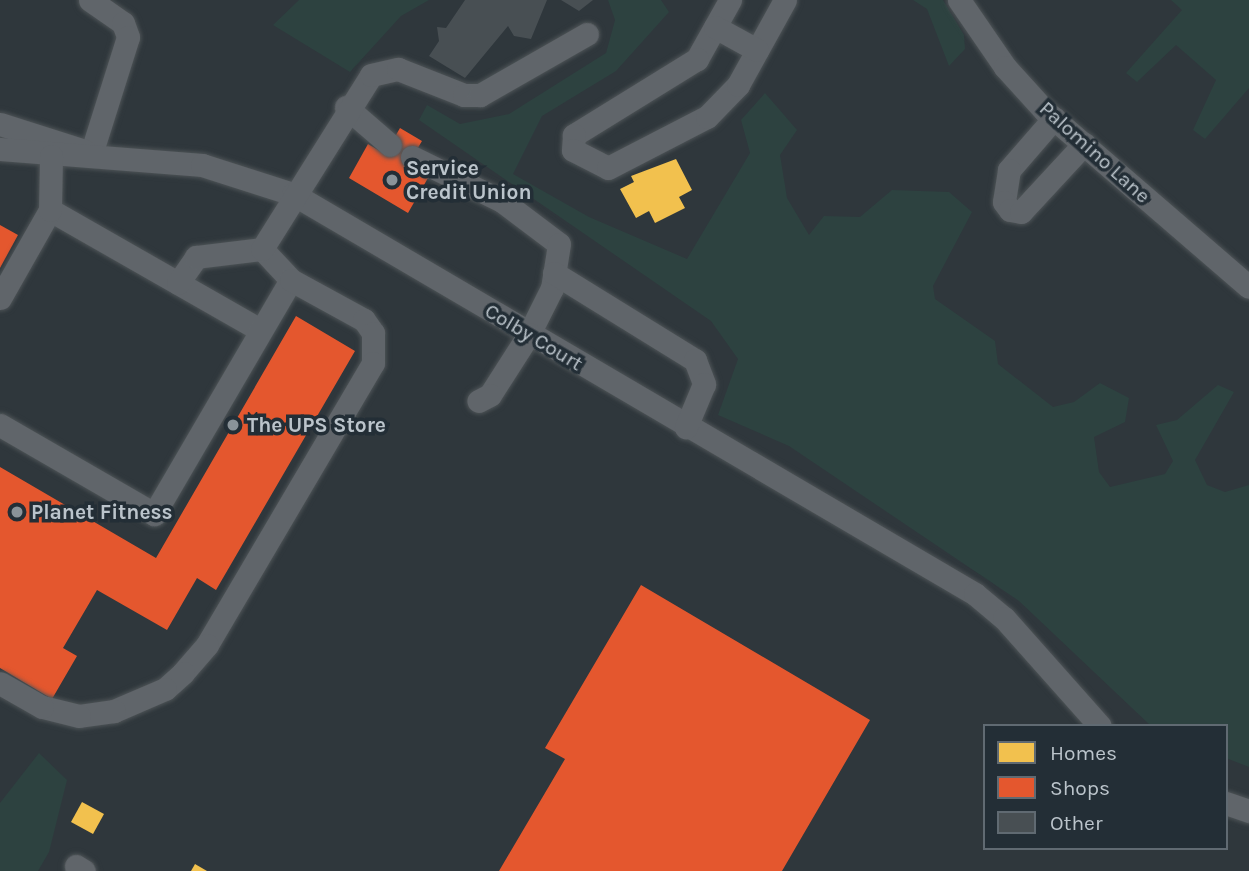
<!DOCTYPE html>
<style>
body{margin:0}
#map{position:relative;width:1249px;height:871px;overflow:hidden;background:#2f373c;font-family:Karla,sans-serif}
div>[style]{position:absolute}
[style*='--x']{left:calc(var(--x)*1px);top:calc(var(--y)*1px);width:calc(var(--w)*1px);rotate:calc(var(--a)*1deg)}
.green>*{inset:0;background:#2d4240}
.homes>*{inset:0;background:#f2c14e}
.shops>*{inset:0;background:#e4572e}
.building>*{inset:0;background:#484f53}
.roads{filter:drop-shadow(0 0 2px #4d5356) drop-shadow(0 0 2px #4d5356)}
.minor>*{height:23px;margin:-11.5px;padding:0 11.5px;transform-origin:11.5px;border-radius:11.5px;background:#60656a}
.dots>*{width:19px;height:19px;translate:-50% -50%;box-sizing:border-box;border:4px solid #232e36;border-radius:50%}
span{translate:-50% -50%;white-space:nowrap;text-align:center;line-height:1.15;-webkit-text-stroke:7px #232e36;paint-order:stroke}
.street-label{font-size:21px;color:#bbc4cb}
.poi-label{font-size:21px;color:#bbc4cb;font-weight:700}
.left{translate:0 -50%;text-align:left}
.legend{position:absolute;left:983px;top:724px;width:245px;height:126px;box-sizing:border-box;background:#232e36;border:2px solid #606a72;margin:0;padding:9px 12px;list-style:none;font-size:21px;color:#bbc4cb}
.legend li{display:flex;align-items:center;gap:14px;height:35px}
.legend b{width:35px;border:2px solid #606a72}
</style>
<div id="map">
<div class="green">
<div style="clip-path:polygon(299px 0,429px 0,401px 16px,350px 72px,273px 25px)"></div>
<div style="clip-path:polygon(608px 0,661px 0,669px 12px,616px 71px,542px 116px,513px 174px,589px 217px,687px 259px,750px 153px,741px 120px,765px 93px,797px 130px,780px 155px,787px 198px,809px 235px,824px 216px,860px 217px,892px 190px,949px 192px,972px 212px,933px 286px,935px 299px,995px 341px,998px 364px,1053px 407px,1074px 402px,1100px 383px,1129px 398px,1125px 422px,1094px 437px,1099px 472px,1110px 487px,1165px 474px,1173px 461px,1156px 425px,1177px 420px,1218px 385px,1234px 392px,1195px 460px,1207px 485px,1225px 492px,1249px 485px,1249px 767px,1226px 758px,1226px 726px,1151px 726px,1019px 601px,789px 446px,718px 415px,738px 359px,711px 321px,419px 120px,427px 105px,460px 124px,509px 114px,606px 53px,615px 20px)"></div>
<div style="clip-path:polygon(913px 0,943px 0,964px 35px,965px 49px,949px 66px,927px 9px)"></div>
<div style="clip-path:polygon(1171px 0,1249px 0,1249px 88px,1205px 139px,1193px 130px,1216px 80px,1176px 45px,1137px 82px,1126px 73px,1182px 10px)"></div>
<div style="clip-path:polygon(39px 753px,67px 780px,49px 852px,38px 871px,0 871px,0 803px)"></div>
</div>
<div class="homes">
<div style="clip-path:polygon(676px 159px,692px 190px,679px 197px,685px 208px,655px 223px,649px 211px,636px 218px,620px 189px,634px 182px,631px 176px)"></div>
<div style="clip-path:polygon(82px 802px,104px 814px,93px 834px,71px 822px)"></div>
<div style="clip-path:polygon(195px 864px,207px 871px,191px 871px)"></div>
</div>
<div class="shops">
<div style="clip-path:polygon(400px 128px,422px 141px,407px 166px,428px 178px,408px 213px,349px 178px,368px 144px,385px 154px)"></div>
<div style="clip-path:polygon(0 225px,18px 235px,0 268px)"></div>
<div style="clip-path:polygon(296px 316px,355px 351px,216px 590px,197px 578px,167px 630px,97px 590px,63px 648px,77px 656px,52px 699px,0 668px,0 467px,156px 558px)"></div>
<div style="clip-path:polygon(641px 585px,870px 720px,782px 871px,499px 871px,565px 759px,545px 748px)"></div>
</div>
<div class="building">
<div style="clip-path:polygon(465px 0,547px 0,531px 39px,514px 36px,508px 26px,465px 78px,429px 56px,439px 41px,437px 27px,446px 28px)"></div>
<div style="clip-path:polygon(561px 0,593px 0,579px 11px)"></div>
</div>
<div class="roads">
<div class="minor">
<div style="--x:90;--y:0;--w:40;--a:34.9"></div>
<div style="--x:123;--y:23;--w:15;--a:70"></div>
<div style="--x:128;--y:37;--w:123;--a:107.5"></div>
<div style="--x:730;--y:0;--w:68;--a:119.2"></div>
<div style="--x:697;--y:59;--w:145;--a:148.3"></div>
<div style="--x:574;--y:135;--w:15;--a:94"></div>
<div style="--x:573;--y:150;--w:39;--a:27"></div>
<div style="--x:608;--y:168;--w:111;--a:-27.3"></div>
<div style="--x:707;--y:117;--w:45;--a:-45.9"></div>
<div style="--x:738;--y:85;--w:97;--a:-61.1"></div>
<div style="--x:959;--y:0;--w:81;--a:55.5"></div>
<div style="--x:1005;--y:67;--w:59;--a:47.7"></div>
<div style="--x:1045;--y:111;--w:269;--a:40.8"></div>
<div style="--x:715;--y:27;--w:48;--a:28.7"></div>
<div style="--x:346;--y:107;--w:58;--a:40.8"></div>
<div style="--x:1054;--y:118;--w:69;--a:130.9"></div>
<div style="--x:1009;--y:170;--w:32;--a:99"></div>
<div style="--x:1004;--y:202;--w:10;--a:53"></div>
<div style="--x:1010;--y:210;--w:11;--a:10"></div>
<div style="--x:1021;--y:212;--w:93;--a:-47.2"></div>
<div style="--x:0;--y:124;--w:89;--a:17.6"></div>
<div style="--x:0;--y:149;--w:203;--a:4.5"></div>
<div style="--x:202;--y:165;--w:96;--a:17.7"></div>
<div style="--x:293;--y:194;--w:791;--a:30.39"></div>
<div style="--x:975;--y:594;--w:38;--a:40"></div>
<div style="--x:1004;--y:618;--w:144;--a:48.4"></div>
<div style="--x:412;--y:157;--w:100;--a:26.1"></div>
<div style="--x:502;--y:201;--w:71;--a:37"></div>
<div style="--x:559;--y:244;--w:45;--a:99"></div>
<div style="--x:552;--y:288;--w:51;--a:116.6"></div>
<div style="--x:529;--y:334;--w:72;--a:122.6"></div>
<div style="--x:490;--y:395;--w:13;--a:153"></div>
<div style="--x:50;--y:210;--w:242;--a:29.7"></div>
<div style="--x:262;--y:249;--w:42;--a:46.9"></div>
<div style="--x:554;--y:273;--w:166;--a:31.7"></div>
<div style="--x:695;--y:360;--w:26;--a:69"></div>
<div style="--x:704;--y:384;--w:47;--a:112.7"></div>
<div style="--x:178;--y:283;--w:32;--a:-55"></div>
<div style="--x:196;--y:257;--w:66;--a:-6.9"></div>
<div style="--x:262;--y:249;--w:205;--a:-57.9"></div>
<div style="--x:371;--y:75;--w:28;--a:-13"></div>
<div style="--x:398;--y:69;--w:71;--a:21.5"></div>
<div style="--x:464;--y:95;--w:16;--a:0"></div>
<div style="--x:480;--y:95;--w:123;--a:-29.7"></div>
<div style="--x:0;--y:298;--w:101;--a:-60.4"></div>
<div style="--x:50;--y:210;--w:54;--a:-88.9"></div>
<div style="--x:0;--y:425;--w:178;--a:30"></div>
<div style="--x:154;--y:514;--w:271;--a:-59.7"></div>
<div style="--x:291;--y:280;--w:83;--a:28.7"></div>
<div style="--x:364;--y:320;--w:16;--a:55"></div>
<div style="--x:373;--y:333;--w:30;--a:90"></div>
<div style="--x:373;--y:363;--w:327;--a:120.5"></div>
<div style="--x:207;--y:645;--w:37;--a:131"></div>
<div style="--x:183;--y:673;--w:24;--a:138"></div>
<div style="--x:165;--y:689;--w:56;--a:156.7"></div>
<div style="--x:114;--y:711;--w:35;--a:172"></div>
<div style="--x:79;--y:716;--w:38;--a:-166"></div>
<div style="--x:42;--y:707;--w:48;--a:-150.3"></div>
<div style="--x:1226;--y:803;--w:24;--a:19"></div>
<div style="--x:76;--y:866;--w:9;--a:32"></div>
</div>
</div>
<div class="dots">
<div style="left:392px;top:180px;background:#8a9399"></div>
<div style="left:233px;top:425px;background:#8a9399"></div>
<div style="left:17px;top:512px;background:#8a9399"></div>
</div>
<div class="street-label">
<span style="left:1095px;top:152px;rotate:42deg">Palomino Lane</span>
<span style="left:534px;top:337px;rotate:31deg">Colby Court</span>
</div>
<div class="poi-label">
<span class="left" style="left:406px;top:180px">Service<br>Credit Union</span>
<span class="left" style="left:247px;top:425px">The UPS Store</span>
<span class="left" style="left:31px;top:512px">Planet Fitness</span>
</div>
<ul class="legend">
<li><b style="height:19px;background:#f2c14e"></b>Homes</li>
<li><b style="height:19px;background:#e4572e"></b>Shops</li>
<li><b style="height:19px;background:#484f53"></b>Other</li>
</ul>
</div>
